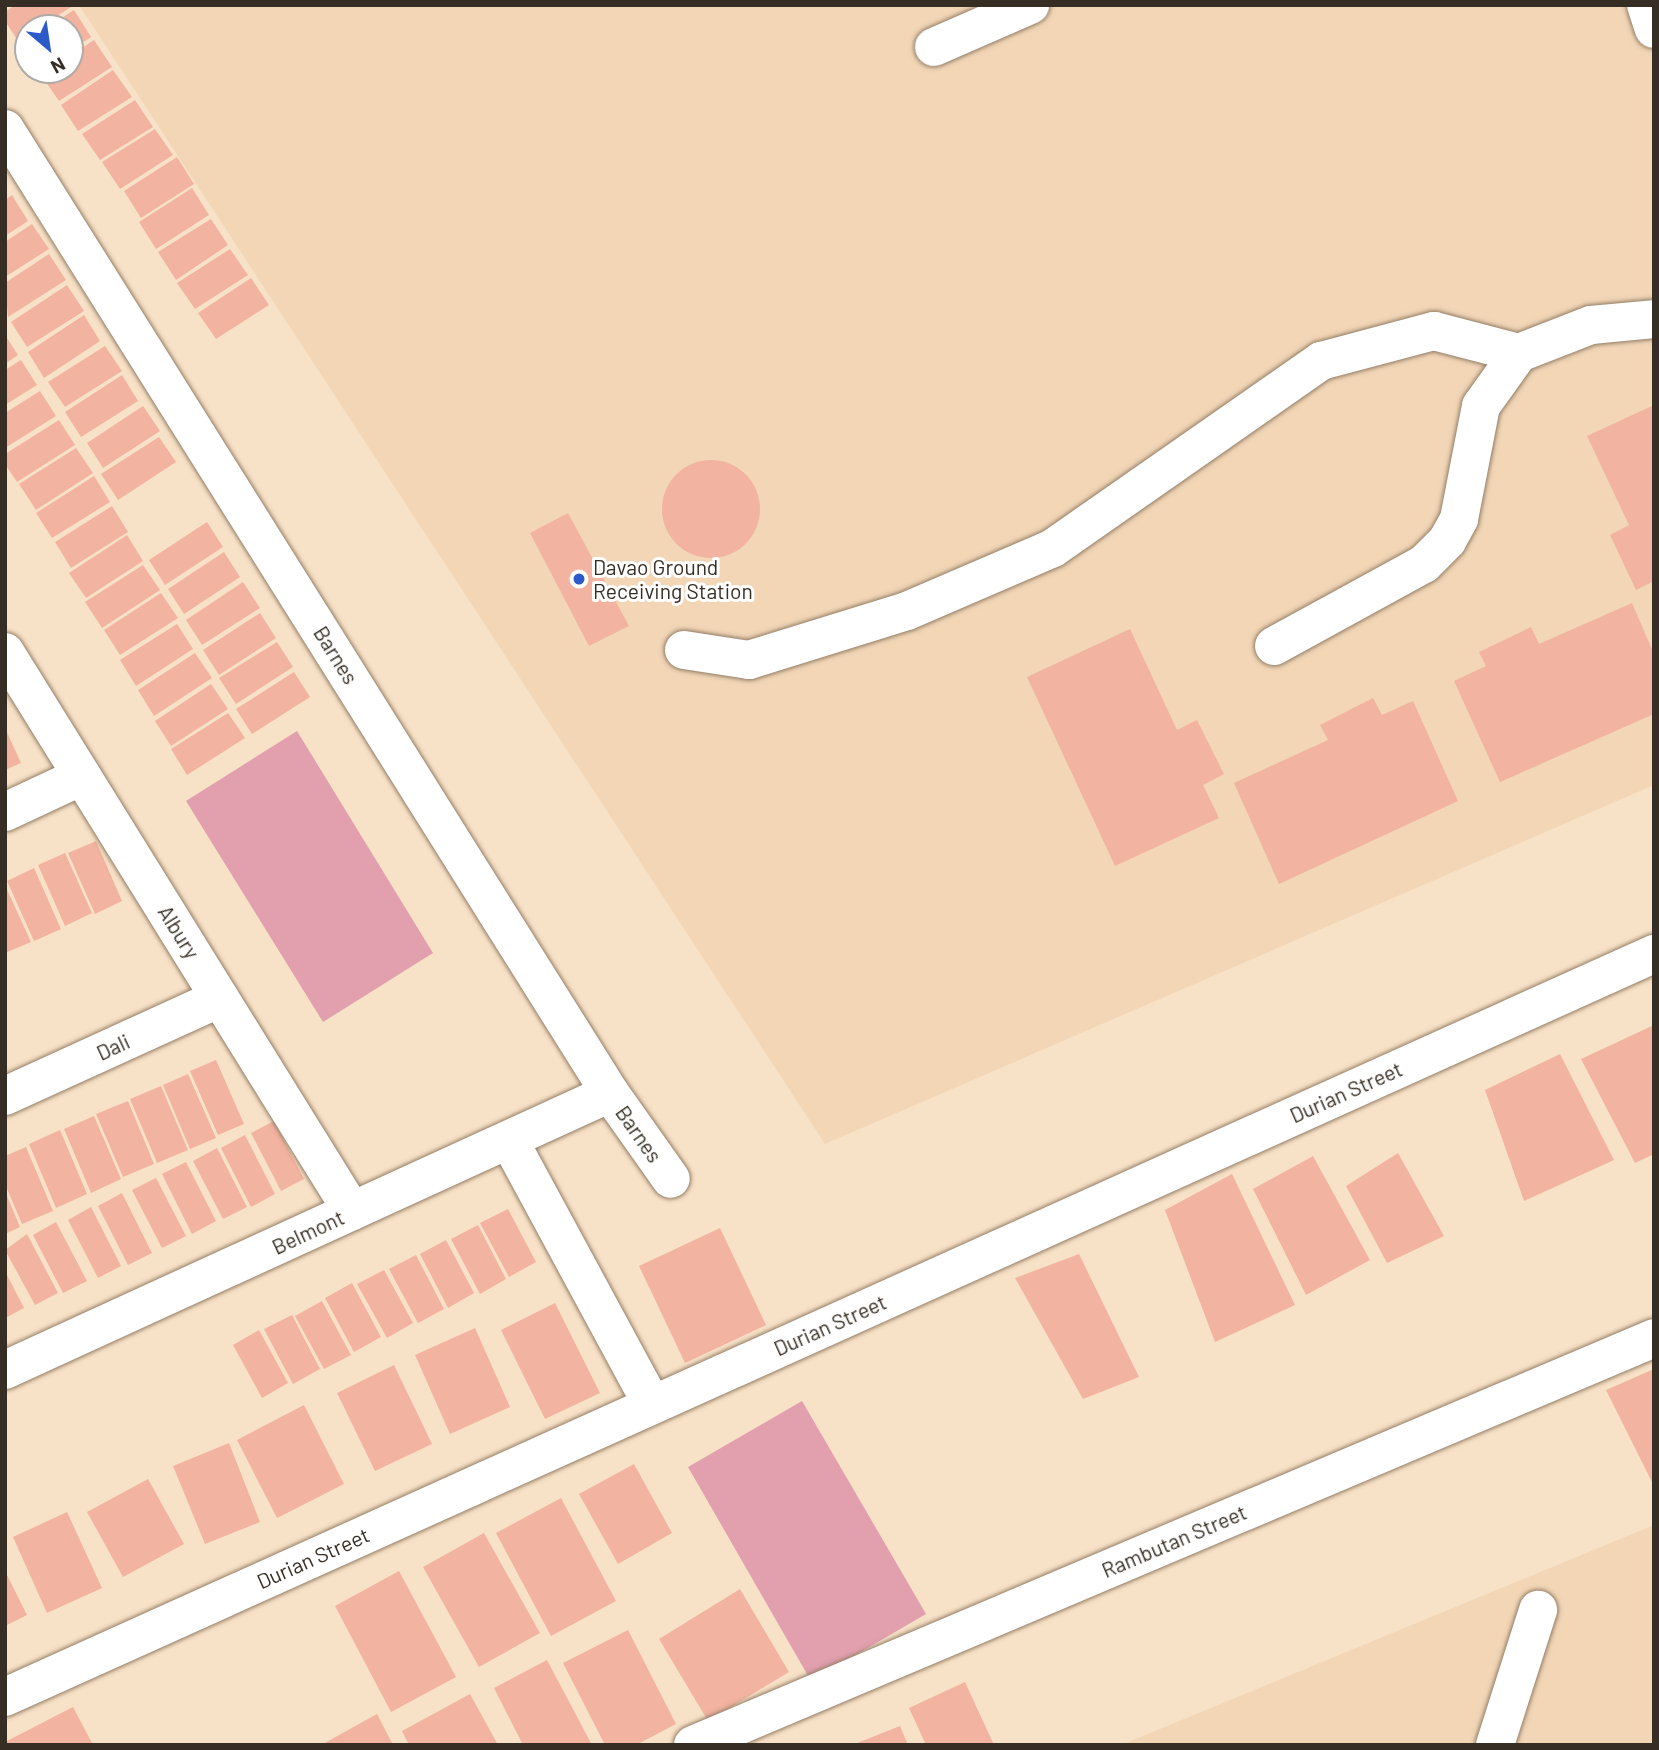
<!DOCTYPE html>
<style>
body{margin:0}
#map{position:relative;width:1659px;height:1750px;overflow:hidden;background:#f8e2c7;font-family:Barlow,sans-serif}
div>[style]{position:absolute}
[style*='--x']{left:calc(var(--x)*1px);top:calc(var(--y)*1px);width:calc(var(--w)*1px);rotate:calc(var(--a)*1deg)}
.built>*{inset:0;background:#f2d6b6}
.green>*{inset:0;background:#e29fae}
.building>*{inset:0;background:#f2b3a0}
.round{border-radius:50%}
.roads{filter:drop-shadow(0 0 2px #937e67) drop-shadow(0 0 2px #937e67)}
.minor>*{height:38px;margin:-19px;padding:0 19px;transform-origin:19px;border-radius:19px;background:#fff}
.dots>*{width:19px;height:19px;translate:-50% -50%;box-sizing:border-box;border:4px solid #fff;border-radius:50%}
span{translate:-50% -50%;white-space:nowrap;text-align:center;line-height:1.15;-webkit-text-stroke:6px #fff;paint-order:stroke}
.poi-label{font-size:21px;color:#362e24}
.left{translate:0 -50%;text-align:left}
.street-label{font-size:21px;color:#362e24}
.frame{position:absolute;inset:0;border:7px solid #362e24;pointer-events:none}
.north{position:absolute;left:14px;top:14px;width:70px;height:70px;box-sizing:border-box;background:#fff;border:2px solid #afaba7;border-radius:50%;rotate:151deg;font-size:19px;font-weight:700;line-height:28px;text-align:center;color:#362e24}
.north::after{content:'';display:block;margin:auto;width:24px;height:32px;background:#2c5ac9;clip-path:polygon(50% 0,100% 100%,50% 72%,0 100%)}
</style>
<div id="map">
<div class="built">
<div style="clip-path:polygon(79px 5px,1654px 5px,1654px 785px,825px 1144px)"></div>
<div style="clip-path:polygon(1654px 1525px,1654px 1745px,1121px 1745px)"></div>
</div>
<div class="green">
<div style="clip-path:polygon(297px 731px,433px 953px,323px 1022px,186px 801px)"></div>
<div style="clip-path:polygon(802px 1401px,926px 1614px,811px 1681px,688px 1467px)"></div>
</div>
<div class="building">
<div style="clip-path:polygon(15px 5px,70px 5px,71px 7px,39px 28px,28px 28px,28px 35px,18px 41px,5px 21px,5px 12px)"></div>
<div style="clip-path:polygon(74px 10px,91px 37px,70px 51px,70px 28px,46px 28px)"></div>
<div style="clip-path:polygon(94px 40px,112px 67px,59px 101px,41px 75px,70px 70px,70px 56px)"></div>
<div style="clip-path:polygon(113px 70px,132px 97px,78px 131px,61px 105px)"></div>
<div style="clip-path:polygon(135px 100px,153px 127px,100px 160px,82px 134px)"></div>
<div style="clip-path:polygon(155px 129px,173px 155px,120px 189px,102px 162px)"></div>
<div style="clip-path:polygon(177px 157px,194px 184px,141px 218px,124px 191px)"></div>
<div style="clip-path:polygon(192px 188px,209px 215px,156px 249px,139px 222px)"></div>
<div style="clip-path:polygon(12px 195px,28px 221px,5px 236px,5px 200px)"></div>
<div style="clip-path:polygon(211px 219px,228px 245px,176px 280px,158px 252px)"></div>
<div style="clip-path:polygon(32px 224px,49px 249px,5px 277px,5px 242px)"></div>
<div style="clip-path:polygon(230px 249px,248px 275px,195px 309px,177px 283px)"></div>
<div style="clip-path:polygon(49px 254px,66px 280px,8px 317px,5px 283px)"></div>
<div style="clip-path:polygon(251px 278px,269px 305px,216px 339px,198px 313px)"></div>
<div style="clip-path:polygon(67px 285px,84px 311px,27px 347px,11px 322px)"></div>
<div style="clip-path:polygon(84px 315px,100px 341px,44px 378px,28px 352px)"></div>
<div style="clip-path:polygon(5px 335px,18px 355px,5px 364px)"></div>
<div style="clip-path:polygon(105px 346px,122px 371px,65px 407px,48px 382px)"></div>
<div style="clip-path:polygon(21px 360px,37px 385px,5px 405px,5px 370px)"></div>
<div style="clip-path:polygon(122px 375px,138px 401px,81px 437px,65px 412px)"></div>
<div style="clip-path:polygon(40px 391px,56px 416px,5px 448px,5px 413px)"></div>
<div style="clip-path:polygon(1654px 405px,1654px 581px,1636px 590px,1610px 535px,1629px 525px,1587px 436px)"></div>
<div style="clip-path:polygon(143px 406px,160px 431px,103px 468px,87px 443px)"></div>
<div style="clip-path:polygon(59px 420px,75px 445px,17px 482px,5px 464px,5px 454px)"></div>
<div style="clip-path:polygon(159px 437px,176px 462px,118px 500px,101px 474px)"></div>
<div style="clip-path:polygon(76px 448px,93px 473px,36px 510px,19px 484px)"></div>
<div class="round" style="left:662px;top:460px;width:98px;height:98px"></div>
<div style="clip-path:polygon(94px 476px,110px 502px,52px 538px,36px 513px)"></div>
<div style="clip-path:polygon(112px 506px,128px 532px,71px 568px,55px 542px)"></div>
<div style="clip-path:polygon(568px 513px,629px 626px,589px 646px,530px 533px)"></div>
<div style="clip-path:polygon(207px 522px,223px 547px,165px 585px,149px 560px)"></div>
<div style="clip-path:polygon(127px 535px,143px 561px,86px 598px,69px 573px)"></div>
<div style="clip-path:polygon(224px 552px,240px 577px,184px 614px,168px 589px)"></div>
<div style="clip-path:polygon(143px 565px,160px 590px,102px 628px,85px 602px)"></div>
<div style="clip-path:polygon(243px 582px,260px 608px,202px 645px,186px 620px)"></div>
<div style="clip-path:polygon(161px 593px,178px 618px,120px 655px,104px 630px)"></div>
<div style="clip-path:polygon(1632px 603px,1654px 654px,1654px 714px,1500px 782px,1454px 681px,1486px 666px,1479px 652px,1531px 627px,1539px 644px)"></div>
<div style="clip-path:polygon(260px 613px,276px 638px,219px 675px,203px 650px)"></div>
<div style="clip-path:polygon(177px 624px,193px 649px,136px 686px,120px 660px)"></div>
<div style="clip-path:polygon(1130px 629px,1177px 730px,1197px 720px,1224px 774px,1203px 785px,1219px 818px,1115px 866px,1027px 677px)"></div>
<div style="clip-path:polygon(277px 642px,293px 667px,236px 704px,219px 678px)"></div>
<div style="clip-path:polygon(195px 653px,212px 678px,154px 716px,138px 690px)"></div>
<div style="clip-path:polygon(294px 672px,310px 697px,252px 734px,236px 709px)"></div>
<div style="clip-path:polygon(211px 684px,228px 709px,171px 746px,155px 721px)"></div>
<div style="clip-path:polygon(1373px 698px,1382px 715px,1413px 701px,1458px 801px,1279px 884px,1234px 783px,1328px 740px,1320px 725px)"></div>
<div style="clip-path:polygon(228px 713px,245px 738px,187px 775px,171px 749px)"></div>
<div style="clip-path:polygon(5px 728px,21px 763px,5px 770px)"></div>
<div style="clip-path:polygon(96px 841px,122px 901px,95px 914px,68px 853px)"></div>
<div style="clip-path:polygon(65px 853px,92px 913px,65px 926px,38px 865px)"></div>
<div style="clip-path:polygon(34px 868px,61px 929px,34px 941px,7px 881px)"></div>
<div style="clip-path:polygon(5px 885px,31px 942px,5px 953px)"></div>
<div style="clip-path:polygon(1654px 1025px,1654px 1154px,1635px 1163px,1581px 1059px)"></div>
<div style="clip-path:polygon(1560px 1054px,1614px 1160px,1524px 1201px,1485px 1090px)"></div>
<div style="clip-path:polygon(216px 1060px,244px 1124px,218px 1135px,190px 1071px)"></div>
<div style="clip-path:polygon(188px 1074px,216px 1138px,190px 1149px,163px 1085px)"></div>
<div style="clip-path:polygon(161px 1086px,188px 1150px,157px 1163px,130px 1099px)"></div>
<div style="clip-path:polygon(128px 1101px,154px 1164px,123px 1177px,96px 1114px)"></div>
<div style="clip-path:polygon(94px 1116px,121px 1179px,91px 1193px,64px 1129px)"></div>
<div style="clip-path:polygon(274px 1121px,304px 1179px,281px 1191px,251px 1133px)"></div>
<div style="clip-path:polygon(60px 1130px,87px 1194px,56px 1208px,29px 1144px)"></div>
<div style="clip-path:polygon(245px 1135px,275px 1194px,251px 1207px,221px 1148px)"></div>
<div style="clip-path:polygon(26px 1147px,53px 1211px,22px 1224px,5px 1184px,5px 1156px)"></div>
<div style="clip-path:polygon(217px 1148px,247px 1207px,223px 1219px,193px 1161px)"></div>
<div style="clip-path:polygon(1398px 1153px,1444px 1236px,1387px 1263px,1346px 1186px)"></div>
<div style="clip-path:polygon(1313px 1156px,1370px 1260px,1306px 1295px,1253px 1189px)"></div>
<div style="clip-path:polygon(186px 1162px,216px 1221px,192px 1234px,162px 1174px)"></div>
<div style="clip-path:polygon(1232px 1174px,1295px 1305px,1215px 1342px,1165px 1210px)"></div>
<div style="clip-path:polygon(156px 1178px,186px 1236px,162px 1248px,132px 1190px)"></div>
<div style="clip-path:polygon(5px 1191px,20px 1227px,5px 1234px)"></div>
<div style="clip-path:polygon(122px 1193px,152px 1253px,128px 1265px,98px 1206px)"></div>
<div style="clip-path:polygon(91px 1207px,121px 1266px,98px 1278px,68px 1220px)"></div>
<div style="clip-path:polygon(508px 1209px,536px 1262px,509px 1277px,480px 1223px)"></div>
<div style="clip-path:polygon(56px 1222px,87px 1281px,63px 1293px,33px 1235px)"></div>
<div style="clip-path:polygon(478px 1225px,506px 1279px,480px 1294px,451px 1239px)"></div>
<div style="clip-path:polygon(720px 1228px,766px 1325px,685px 1363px,639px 1266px)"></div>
<div style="clip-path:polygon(27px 1234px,58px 1293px,35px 1305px,5px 1250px)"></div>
<div style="clip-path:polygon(446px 1240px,474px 1293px,448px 1308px,420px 1254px)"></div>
<div style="clip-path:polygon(1079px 1254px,1139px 1377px,1083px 1399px,1015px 1278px)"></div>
<div style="clip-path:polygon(416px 1255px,444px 1309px,418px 1323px,389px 1269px)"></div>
<div style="clip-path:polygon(384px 1270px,413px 1323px,387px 1338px,357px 1284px)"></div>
<div style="clip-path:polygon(5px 1271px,24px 1308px,5px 1318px)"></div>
<div style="clip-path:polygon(352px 1283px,381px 1337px,354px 1352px,325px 1298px)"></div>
<div style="clip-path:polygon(322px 1301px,351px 1355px,324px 1369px,295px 1316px)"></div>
<div style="clip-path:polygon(555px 1303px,600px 1393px,545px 1419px,501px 1330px)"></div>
<div style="clip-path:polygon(292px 1315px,320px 1369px,293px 1384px,264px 1329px)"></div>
<div style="clip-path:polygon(475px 1328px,510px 1407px,450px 1434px,415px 1355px)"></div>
<div style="clip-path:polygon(259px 1330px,288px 1383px,262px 1398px,233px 1345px)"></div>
<div style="clip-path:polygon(394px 1365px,432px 1444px,375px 1471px,337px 1393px)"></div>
<div style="clip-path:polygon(1654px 1369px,1654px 1486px,1606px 1390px)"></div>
<div style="clip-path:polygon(304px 1405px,344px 1484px,277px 1518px,237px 1440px)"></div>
<div style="clip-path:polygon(229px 1443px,260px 1522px,205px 1544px,173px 1466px)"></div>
<div style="clip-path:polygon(634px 1464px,672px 1533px,618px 1564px,579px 1494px)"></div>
<div style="clip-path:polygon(148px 1479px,184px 1544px,123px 1577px,87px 1512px)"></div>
<div style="clip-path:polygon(561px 1498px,616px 1601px,551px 1636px,496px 1533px)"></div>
<div style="clip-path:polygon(67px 1512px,102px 1588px,47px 1613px,13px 1537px)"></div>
<div style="clip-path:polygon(484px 1533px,540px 1633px,479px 1667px,423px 1567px)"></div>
<div style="clip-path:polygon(5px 1571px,27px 1615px,5px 1626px)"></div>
<div style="clip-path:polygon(399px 1571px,456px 1677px,391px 1712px,335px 1606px)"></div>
<div style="clip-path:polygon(740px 1589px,789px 1672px,708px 1721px,659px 1639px)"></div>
<div style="clip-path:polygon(628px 1630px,676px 1724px,636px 1745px,605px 1745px,563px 1663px)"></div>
<div style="clip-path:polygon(547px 1660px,592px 1745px,523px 1745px,494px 1688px)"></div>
<div style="clip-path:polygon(965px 1682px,994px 1745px,926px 1745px,909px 1708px)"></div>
<div style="clip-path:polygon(470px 1694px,498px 1745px,409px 1745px,402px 1731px)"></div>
<div style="clip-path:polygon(73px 1707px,93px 1745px,5px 1745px,5px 1742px)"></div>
<div style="clip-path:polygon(377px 1714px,393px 1745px,321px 1745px)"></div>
<div style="clip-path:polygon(900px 1726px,908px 1745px,852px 1745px)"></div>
</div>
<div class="roads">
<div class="minor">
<div style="--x:1646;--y:5;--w:25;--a:72"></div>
<div style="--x:934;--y:47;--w:105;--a:-23.6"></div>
<div style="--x:5;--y:129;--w:1138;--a:57.89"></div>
<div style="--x:610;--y:1093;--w:105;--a:54.7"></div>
<div style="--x:1274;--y:646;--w:171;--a:-28.7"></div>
<div style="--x:1424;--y:564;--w:33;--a:-45"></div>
<div style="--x:1447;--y:541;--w:25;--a:-61"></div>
<div style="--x:1459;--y:519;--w:115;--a:-79"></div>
<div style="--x:1481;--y:406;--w:65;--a:-54.4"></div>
<div style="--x:1519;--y:353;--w:77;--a:-21.3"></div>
<div style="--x:1591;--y:325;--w:63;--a:-5.4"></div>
<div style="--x:684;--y:650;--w:66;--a:8.7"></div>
<div style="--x:749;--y:660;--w:165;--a:-17.2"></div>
<div style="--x:907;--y:611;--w:159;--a:-23.3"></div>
<div style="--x:1053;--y:548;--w:327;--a:-34.9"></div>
<div style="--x:1321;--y:361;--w:117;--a:-14.9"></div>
<div style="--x:1434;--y:331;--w:88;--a:14.5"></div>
<div style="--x:5;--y:652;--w:658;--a:58.17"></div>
<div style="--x:5;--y:812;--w:85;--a:-25.1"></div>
<div style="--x:5;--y:1096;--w:236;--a:-24.5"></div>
<div style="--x:509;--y:1140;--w:301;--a:61.6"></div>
<div style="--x:5;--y:1370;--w:665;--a:-24.6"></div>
<div style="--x:5;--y:1697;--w:1809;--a:-24.26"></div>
<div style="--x:693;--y:1745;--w:1044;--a:-22.95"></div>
<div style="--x:1495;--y:1745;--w:142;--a:-72.3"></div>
</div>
</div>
<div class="dots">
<div style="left:579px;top:579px;background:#2c5ac9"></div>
</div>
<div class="poi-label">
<span class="left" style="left:593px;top:579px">Davao Ground<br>Receiving Station</span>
</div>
<div class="street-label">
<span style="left:336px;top:655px;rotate:58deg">Barnes</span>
<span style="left:179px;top:932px;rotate:58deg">Albury</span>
<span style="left:113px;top:1047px;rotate:-25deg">Dali</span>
<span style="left:1346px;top:1092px;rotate:-24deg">Durian Street</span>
<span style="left:639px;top:1134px;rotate:55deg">Barnes</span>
<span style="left:308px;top:1232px;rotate:-25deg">Belmont</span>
<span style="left:830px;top:1325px;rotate:-24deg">Durian Street</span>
<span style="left:1174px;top:1541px;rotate:-23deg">Rambutan Street</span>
<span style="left:313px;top:1558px;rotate:-24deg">Durian Street</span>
</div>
<div class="frame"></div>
<div class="north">N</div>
</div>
